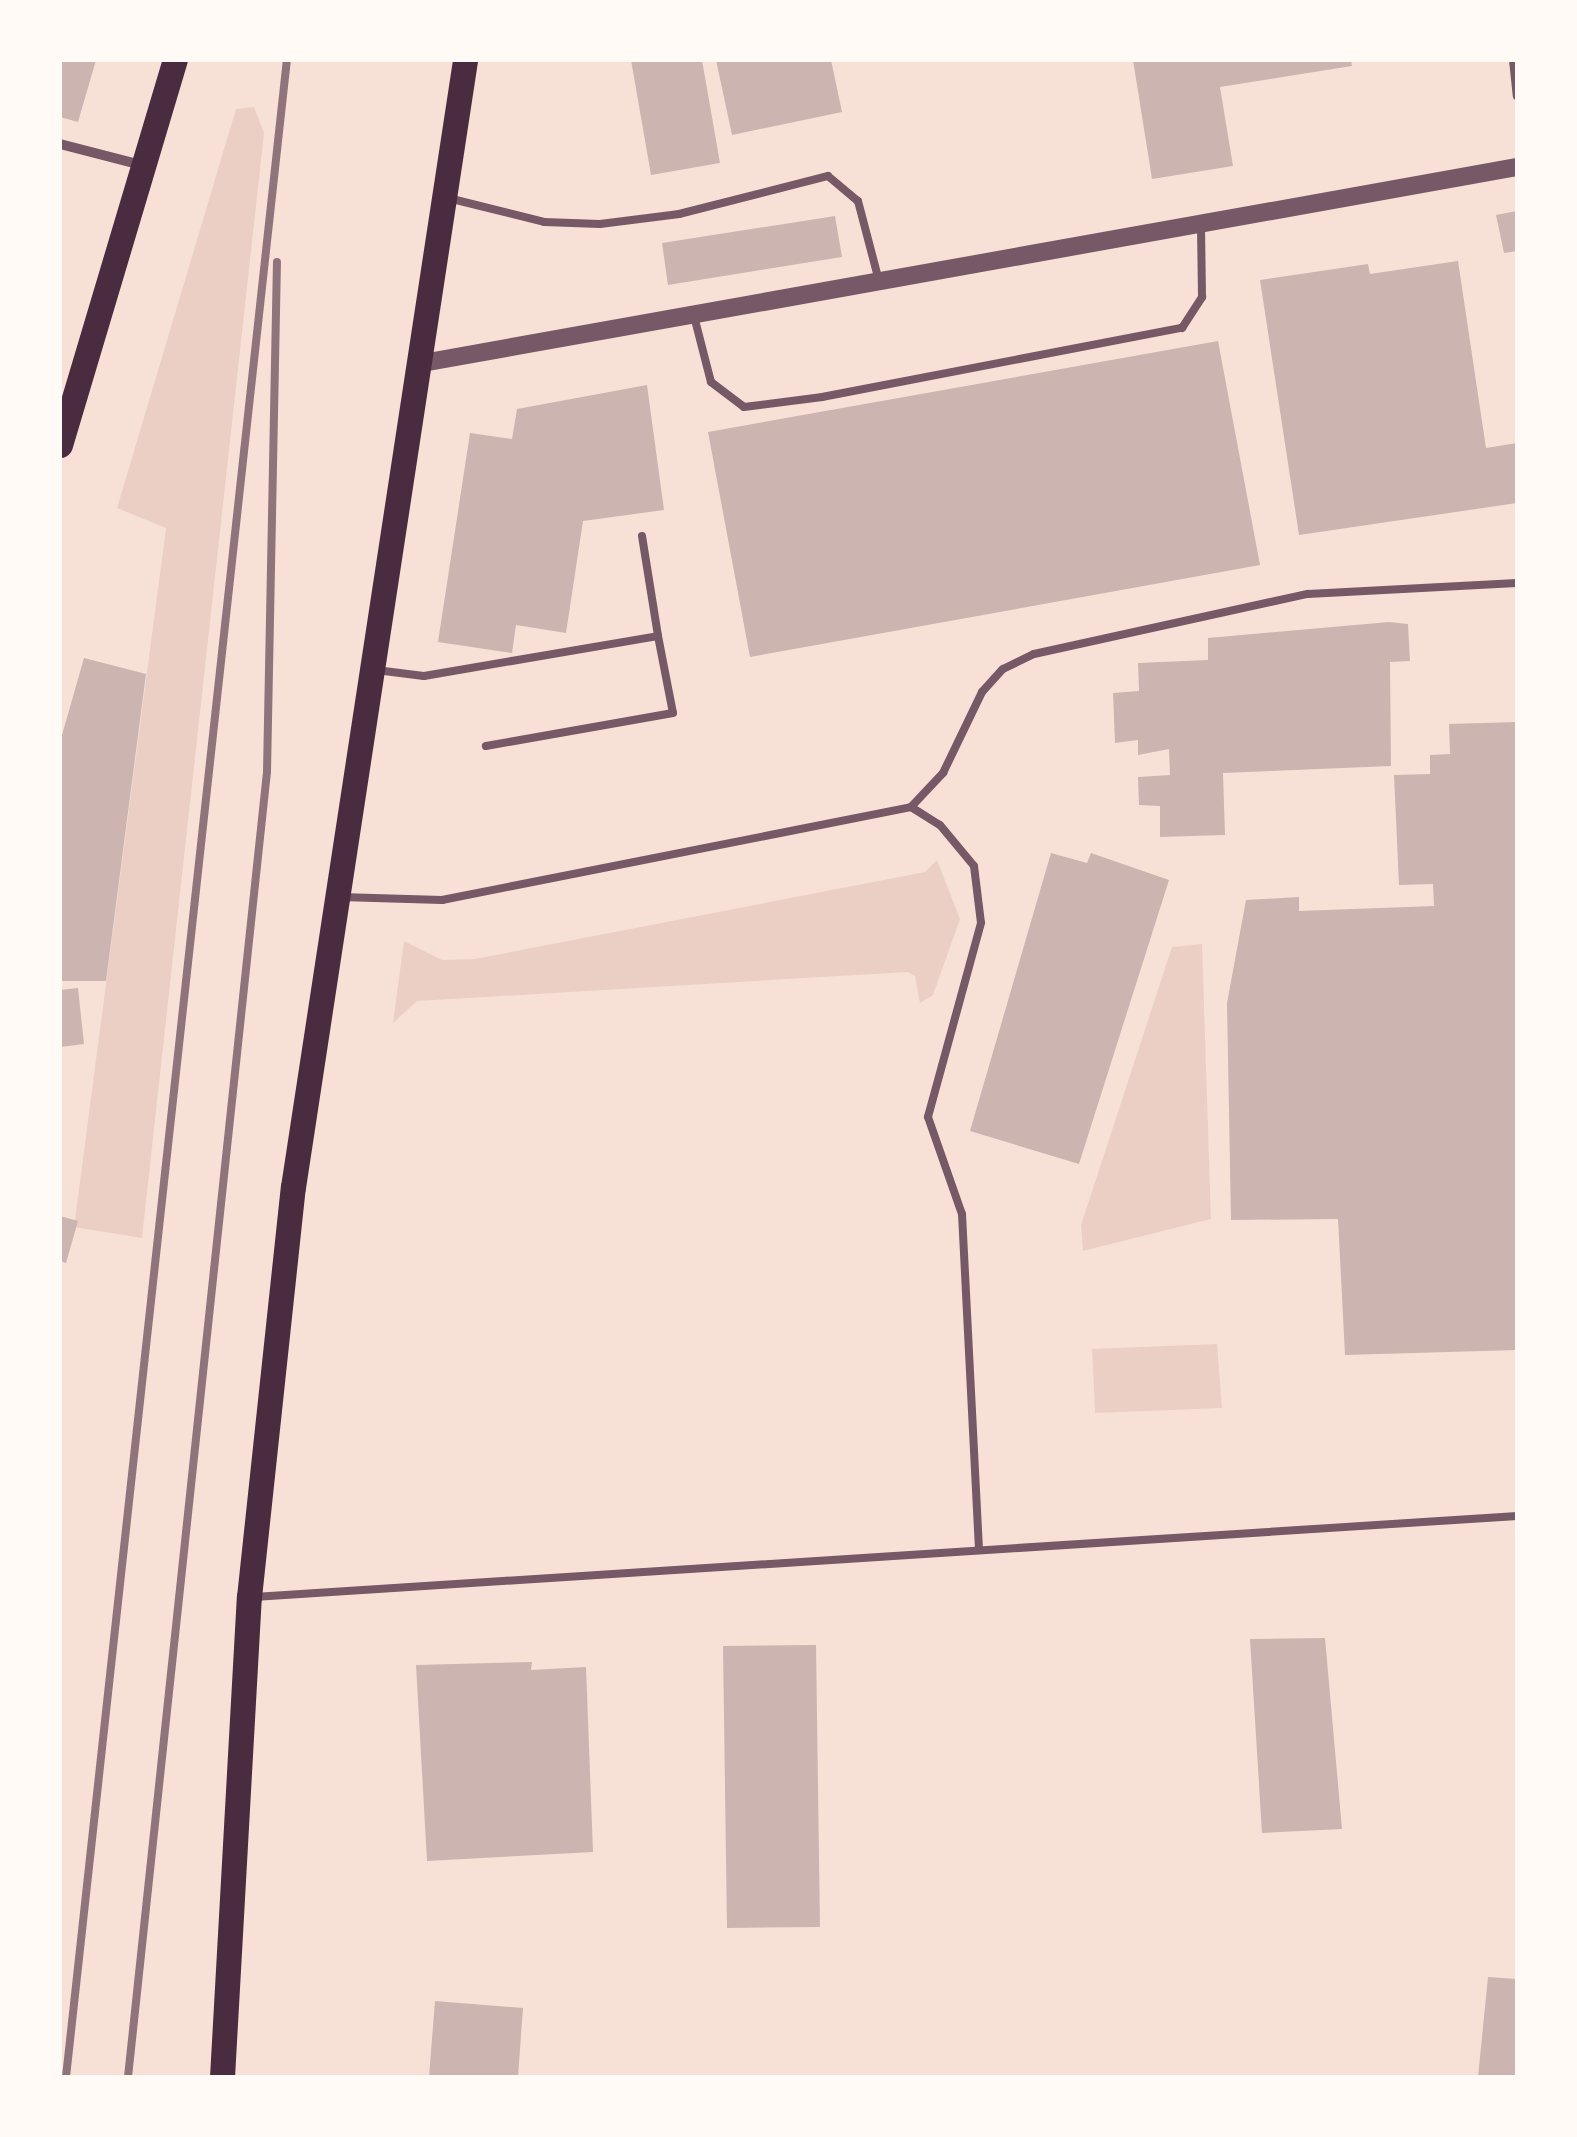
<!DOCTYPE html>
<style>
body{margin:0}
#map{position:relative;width:1577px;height:2137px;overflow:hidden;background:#f7e1d7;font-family:Poppins,sans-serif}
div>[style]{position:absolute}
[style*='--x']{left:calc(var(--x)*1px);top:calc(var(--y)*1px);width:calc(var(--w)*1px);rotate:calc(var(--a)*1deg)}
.green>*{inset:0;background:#ebcfc5}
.building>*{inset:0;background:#ccb4b1}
.service>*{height:8px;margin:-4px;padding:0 4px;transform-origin:4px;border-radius:4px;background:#755966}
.minor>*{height:10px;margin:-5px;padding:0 5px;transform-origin:5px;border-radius:5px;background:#755966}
.tertiary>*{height:18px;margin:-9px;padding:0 9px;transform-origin:9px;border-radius:9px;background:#755966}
.primary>*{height:25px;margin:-12.5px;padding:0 12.5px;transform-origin:12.5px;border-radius:12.5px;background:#4a2c40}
.rail>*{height:8px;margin:-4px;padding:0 4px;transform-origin:4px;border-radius:4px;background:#8f747c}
span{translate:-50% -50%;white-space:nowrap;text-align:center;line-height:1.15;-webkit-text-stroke:10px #fffaf5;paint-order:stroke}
.frame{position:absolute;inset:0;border:62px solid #fffaf5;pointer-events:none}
</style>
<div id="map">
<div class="green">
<div style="clip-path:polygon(254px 107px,264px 133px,142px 1238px,74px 1227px,166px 528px,117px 508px,236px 109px)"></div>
<div style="clip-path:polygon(937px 860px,960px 919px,933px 995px,920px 1003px,915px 976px,908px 972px,417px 1001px,393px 1023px,404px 941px,442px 960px,475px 959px,925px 872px)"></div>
<div style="clip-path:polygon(1202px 944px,1211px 1219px,1083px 1251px,1081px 1225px,1172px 947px)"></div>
<div style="clip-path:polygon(1217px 1344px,1222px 1408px,1095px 1413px,1092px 1349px)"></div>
</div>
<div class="building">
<div style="clip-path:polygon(60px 60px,96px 60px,78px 122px,60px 117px)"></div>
<div style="clip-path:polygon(631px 60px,702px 60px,720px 163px,651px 175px)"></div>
<div style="clip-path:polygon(716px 60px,831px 60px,842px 112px,732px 135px)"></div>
<div style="clip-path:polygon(1133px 60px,1351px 60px,1352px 66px,1220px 87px,1233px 166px,1152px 179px)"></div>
<div style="clip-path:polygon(1517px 211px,1517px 251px,1504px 253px,1496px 215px)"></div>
<div style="clip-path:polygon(835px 216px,842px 257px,668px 285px,662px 243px)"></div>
<div style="clip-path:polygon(1458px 261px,1486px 448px,1517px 443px,1517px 503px,1299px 535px,1260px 280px,1368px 264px,1370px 274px)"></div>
<div style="clip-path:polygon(1218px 341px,1260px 565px,750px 657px,708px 432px)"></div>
<div style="clip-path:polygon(647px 385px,664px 510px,583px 521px,566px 633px,516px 625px,512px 653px,438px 642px,470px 433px,512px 439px,517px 409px)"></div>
<div style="clip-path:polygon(1389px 622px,1408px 624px,1410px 661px,1390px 662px,1391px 766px,1223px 773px,1225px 835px,1160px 837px,1160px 806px,1139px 805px,1138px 777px,1170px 775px,1169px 749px,1138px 755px,1138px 740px,1115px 743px,1113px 693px,1139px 691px,1138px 663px,1208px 660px,1208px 638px)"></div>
<div style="clip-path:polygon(84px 658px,146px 674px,106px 981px,60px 981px,60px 742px)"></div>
<div style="clip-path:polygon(1517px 722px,1517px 1350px,1345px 1355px,1338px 1219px,1231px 1220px,1227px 1003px,1246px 900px,1299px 897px,1299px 911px,1434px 906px,1433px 884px,1399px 885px,1394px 775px,1430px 774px,1430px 755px,1450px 754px,1449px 724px)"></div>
<div style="clip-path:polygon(1051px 853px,1087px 863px,1091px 853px,1169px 880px,1079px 1164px,970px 1131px)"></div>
<div style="clip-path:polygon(78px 988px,84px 1044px,60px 1047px,60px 990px)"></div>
<div style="clip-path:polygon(60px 1216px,78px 1221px,66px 1263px,60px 1261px)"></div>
<div style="clip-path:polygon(1325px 1638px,1342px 1829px,1262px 1833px,1250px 1639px)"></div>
<div style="clip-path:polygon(816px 1645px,820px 1927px,727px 1928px,723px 1646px)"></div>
<div style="clip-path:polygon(532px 1662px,531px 1670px,586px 1667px,593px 1852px,427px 1861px,416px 1665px)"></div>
<div style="clip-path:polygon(1488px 1977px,1517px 1979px,1517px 2077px,1478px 2077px)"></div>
<div style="clip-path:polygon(435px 2001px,523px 2008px,518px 2077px,429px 2077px)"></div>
</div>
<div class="service">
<div style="--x:1513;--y:60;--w:36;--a:84"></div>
<div style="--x:448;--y:198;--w:99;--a:14"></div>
<div style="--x:544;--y:222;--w:56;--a:2"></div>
<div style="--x:600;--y:224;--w:80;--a:-7.2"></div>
<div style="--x:679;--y:214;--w:154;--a:-14.3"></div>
<div style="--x:828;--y:176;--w:39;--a:40"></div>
<div style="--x:858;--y:201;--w:83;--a:75.3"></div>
<div style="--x:694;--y:316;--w:68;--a:75.6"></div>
<div style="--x:711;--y:382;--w:41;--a:37.1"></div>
<div style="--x:744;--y:407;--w:79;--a:-7.3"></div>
<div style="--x:822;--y:397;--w:367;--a:-10.9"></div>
<div style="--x:1182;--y:328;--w:37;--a:-57"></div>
<div style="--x:1202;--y:297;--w:74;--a:-90.8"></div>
<div style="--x:642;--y:536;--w:101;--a:80.9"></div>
<div style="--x:376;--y:670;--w:48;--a:7.1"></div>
<div style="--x:424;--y:676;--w:237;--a:-9.7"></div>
<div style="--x:658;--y:636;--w:78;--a:79"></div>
<div style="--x:673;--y:713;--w:190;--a:170"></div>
<div style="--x:911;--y:807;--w:47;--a:-46.7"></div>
<div style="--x:943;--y:773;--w:90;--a:-64.3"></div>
<div style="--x:982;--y:692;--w:31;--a:-48"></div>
<div style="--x:1003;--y:669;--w:34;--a:-26"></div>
<div style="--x:1034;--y:654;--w:280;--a:-12.4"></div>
<div style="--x:1308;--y:594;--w:209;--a:-3"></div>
<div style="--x:340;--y:897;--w:102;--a:1.7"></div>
<div style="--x:442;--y:900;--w:478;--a:-11.2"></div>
<div style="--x:911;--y:807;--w:34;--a:32"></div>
<div style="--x:940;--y:825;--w:53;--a:50.3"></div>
<div style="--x:974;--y:866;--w:57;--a:83"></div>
<div style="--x:981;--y:923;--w:201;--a:105.3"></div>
<div style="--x:928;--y:1117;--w:103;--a:70.7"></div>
<div style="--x:962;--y:1214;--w:336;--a:87.1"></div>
<div style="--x:254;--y:1597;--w:1266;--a:-3.67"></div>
</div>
<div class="minor">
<div style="--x:60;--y:144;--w:84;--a:14.5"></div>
</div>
<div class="tertiary">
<div style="--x:417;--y:364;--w:1118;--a:-10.15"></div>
</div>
<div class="primary">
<div style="--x:60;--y:445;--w:402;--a:-73.4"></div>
<div style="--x:222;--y:2077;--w:481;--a:-86.8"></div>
<div style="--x:249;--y:1597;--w:412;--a:-83.9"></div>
<div style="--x:293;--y:1187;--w:1140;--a:-81.32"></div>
</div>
<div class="rail">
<div style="--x:66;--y:2077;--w:2029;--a:-83.75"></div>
<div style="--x:128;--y:2077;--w:1312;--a:-83.92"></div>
<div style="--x:267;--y:772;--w:510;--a:-88.88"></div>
</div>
<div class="frame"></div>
</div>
